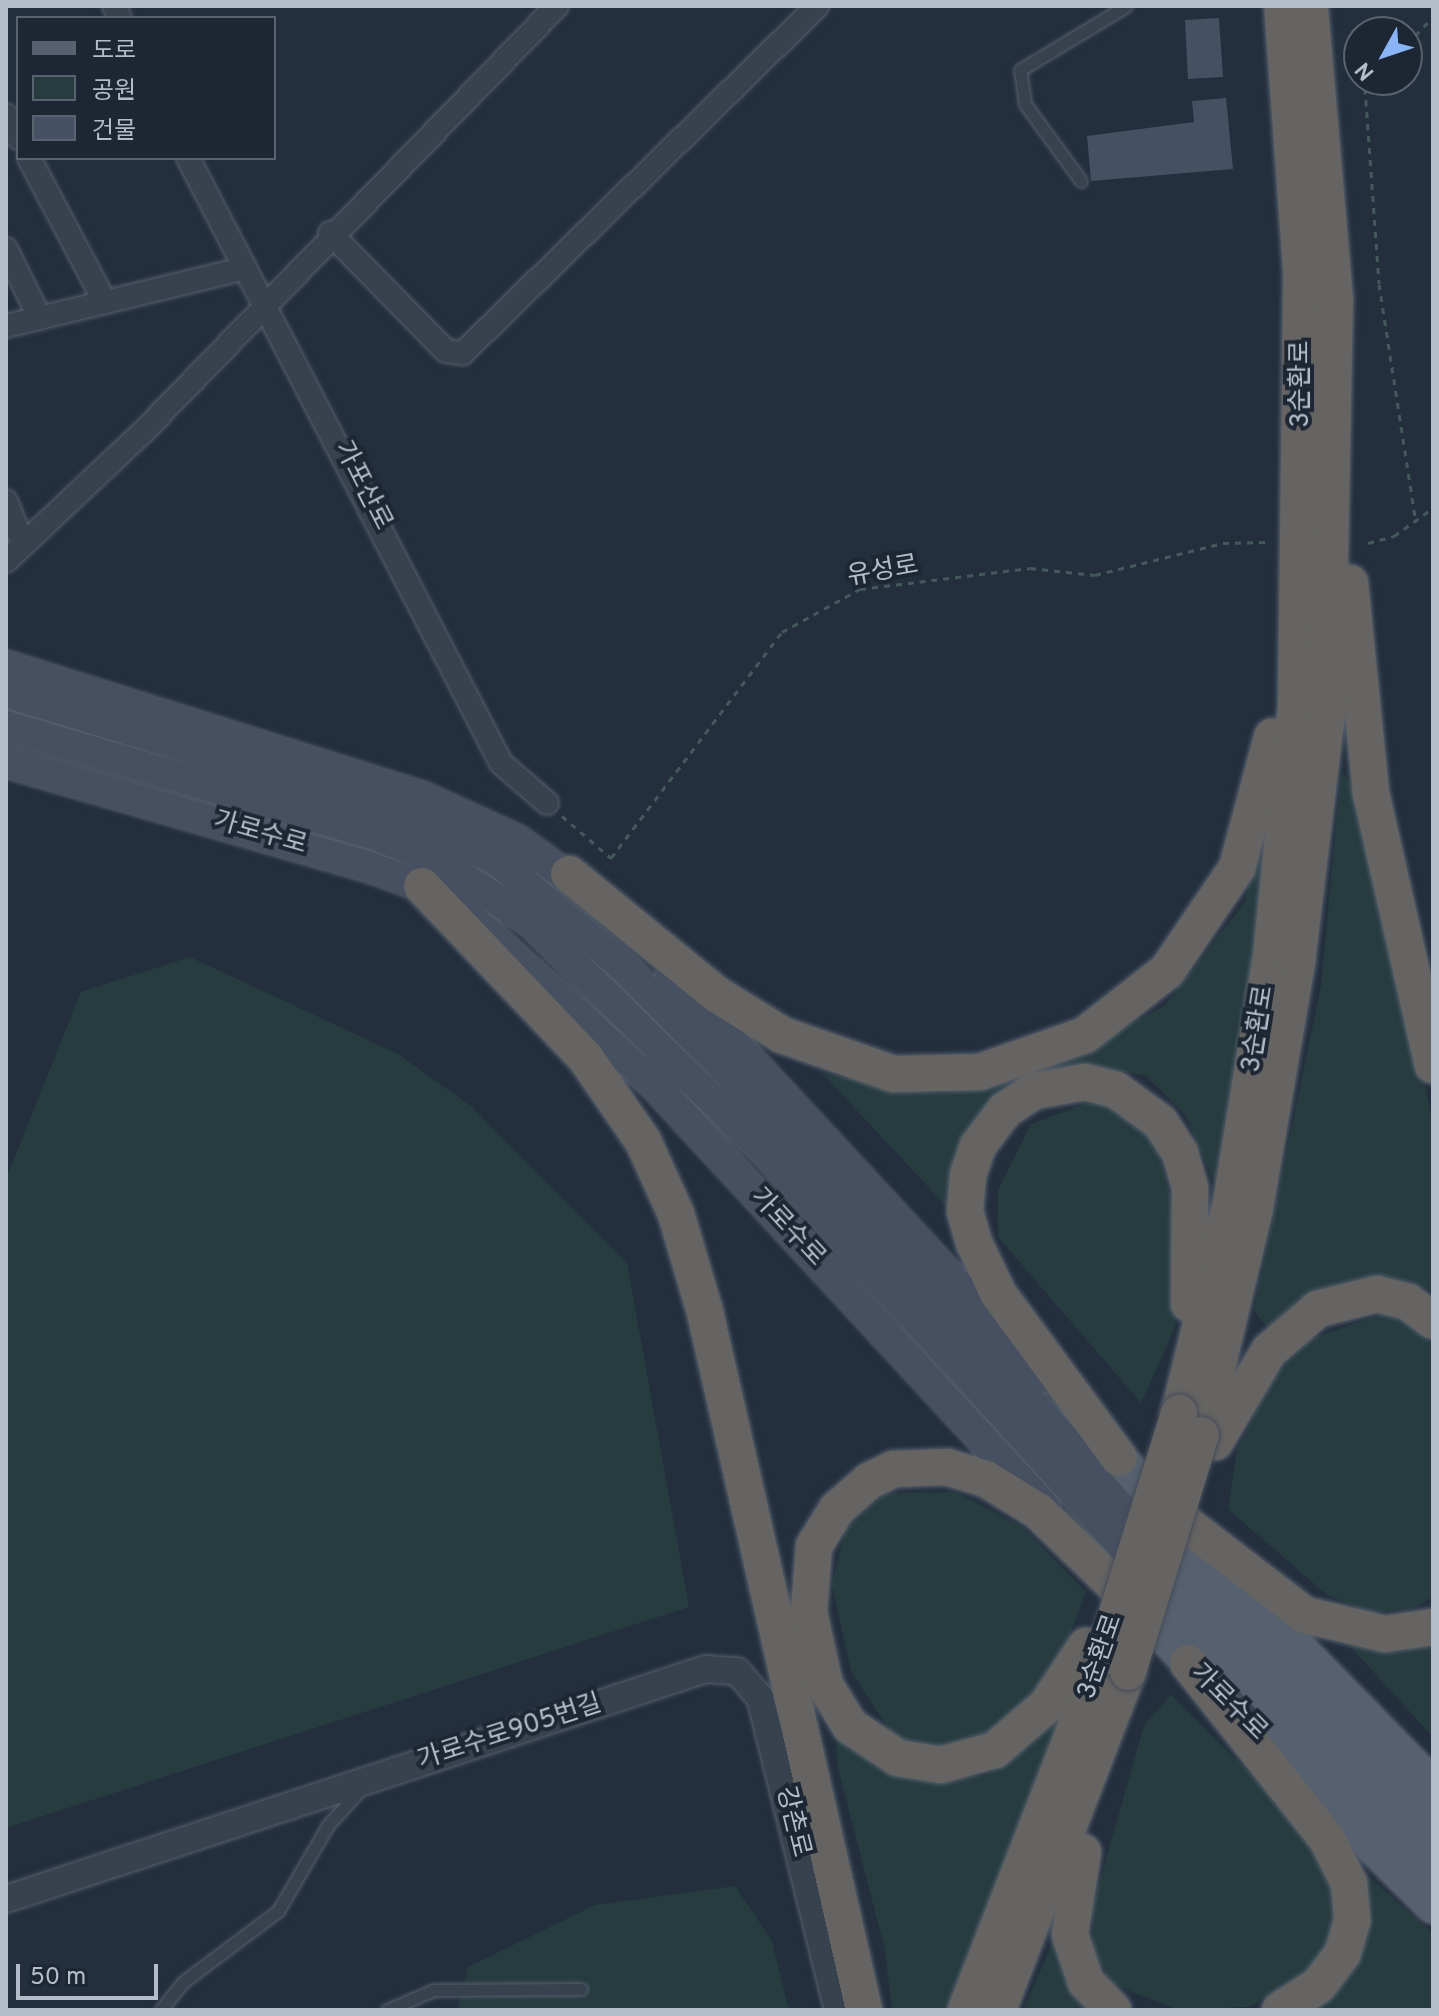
<!DOCTYPE html>
<meta charset="utf-8">
<style>
body{margin:0}
#map{position:relative;width:1439px;height:2016px;overflow:hidden;background:#242f3e;font-family:Overpass,"Noto Sans KR",sans-serif}
div>[style]{position:absolute}
[style*='--x']{left:calc(var(--x)*1px);top:calc(var(--y)*1px);width:calc(var(--w)*1px);rotate:calc(var(--a)*1deg)}
.green>*{inset:0;background:#263c3f}
.building>*{inset:0;background:#455162}
.path>*{height:3px;margin-top:-1.5px;transform-origin:0;background:repeating-linear-gradient(90deg,#44595c 0 6px,transparent 0 12px)}
.roads{filter:drop-shadow(0 0 2px #565f6c) drop-shadow(0 0 2px #565f6c)}
.service>*{height:11px;margin:-5.5px;padding:0 5.5px;transform-origin:5.5px;border-radius:5.5px;background:#38414e}
.minor>*{height:22px;margin:-11px;padding:0 11px;transform-origin:11px;border-radius:11px;background:#38414e}
.tertiary>*{height:26px;margin:-13px;padding:0 13px;transform-origin:13px;border-radius:13px;background:#38414e}
.secondary>*{height:30px;margin:-15px;padding:0 15px;transform-origin:15px;border-radius:15px;background:#465061}
.primary>*{height:34px;margin:-17px;padding:0 17px;transform-origin:17px;border-radius:17px;background:#56606e}
.trunk>*{height:36px;margin:-18px;padding:0 18px;transform-origin:18px;border-radius:18px;background:#656462}
.bridges{filter:drop-shadow(0 0 2px #434c59) drop-shadow(0 0 2px #434c59)}
.trunk-bridge>*{height:36px;margin:-18px;padding:0 18px;transform-origin:18px;border-radius:18px;background:#656462}
span{translate:-50% -50%;white-space:nowrap;text-align:center;line-height:1.15;-webkit-text-stroke:8px #1d2633;paint-order:stroke}
.street-label{font-size:26px;color:#b4bcc9}
.frame{position:absolute;inset:0;border:8px solid #b4bcc9;pointer-events:none}
.legend{position:absolute;left:16px;top:16px;width:260px;height:144px;box-sizing:border-box;background:#1d2633;border:2px solid #59626f;margin:0;padding:10px 14px;list-style:none;font-size:24px;color:#b4bcc9}
.legend li{display:flex;align-items:center;gap:16px;height:40px}
.legend b{width:40px;border:2px solid #59626f}
.north{position:absolute;left:1343px;top:16px;width:80px;height:80px;box-sizing:border-box;background:#1d2633;border:2px solid #59626f;border-radius:50%;rotate:230deg;font-size:22px;font-weight:700;line-height:32px;text-align:center;color:#b4bcc9}
.north::after{content:'';display:block;margin:auto;width:28px;height:36px;background:#8ab4f8;clip-path:polygon(50% 0,100% 100%,50% 72%,0 100%)}
.scale{position:absolute;left:16px;top:1964px;width:142px;height:36px;box-sizing:border-box;border:4px solid #b4bcc9;border-top:0;padding-left:10px;font-size:24px;line-height:28px;white-space:nowrap;color:#b4bcc9;-webkit-text-stroke:6px #1d2633;paint-order:stroke}
</style>
<div id="map">
<div class="green">
<div style="clip-path:polygon(1341px 773px,1358px 787px,1433px 1122px,1433px 1291px,1384px 1276px,1300px 1298px,1269px 1329px,1254px 1311px,1321px 985px)"></div>
<div style="clip-path:polygon(1254px 854px,1267px 866px,1260px 961px,1216px 1187px,1186px 1116px,1146px 1076px,1096px 1067px,1044px 1077px,958px 1207px,945px 1205px,822px 1073px,937px 1094px,998px 1083px,1056px 1062px,1164px 1006px,1245px 902px)"></div>
<div style="clip-path:polygon(190px 957px,398px 1054px,471px 1106px,627px 1263px,689px 1607px,6px 1828px,6px 1179px,81px 992px)"></div>
<div style="clip-path:polygon(1098px 1099px,1135px 1119px,1159px 1153px,1179px 1233px,1175px 1328px,1141px 1403px,998px 1237px,998px 1190px,1031px 1124px)"></div>
<div style="clip-path:polygon(1394px 1310px,1433px 1344px,1433px 1597px,1412px 1609px,1371px 1613px,1327px 1595px,1228px 1509px,1237px 1450px,1273px 1378px,1310px 1339px)"></div>
<div style="clip-path:polygon(956px 1492px,1023px 1527px,1086px 1592px,1058px 1667px,984px 1740px,934px 1754px,893px 1736px,851px 1671px,832px 1584px,845px 1530px,886px 1493px)"></div>
<div style="clip-path:polygon(1433px 1637px,1433px 1737px,1347px 1643px,1401px 1651px)"></div>
<div style="clip-path:polygon(1171px 1695px,1313px 1836px,1339px 1900px,1329px 1947px,1292px 1985px,1248px 2007px,1178px 2010px,1112px 1984px,1092px 1948px,1093px 1906px,1144px 1725px)"></div>
<div style="clip-path:polygon(1058px 1713px,1066px 1723px,952px 2010px,892px 2010px,885px 1950px,837px 1764px,837px 1733px,912px 1774px,984px 1776px,1034px 1741px)"></div>
<div style="clip-path:polygon(1362px 1871px,1433px 1933px,1433px 2010px,1299px 2010px)"></div>
<div style="clip-path:polygon(735px 1886px,772px 1941px,789px 2010px,458px 2010px,468px 1967px,595px 1905px)"></div>
<div style="clip-path:polygon(1057px 1932px,1098px 2010px,1023px 2010px)"></div>
</div>
<div class="building">
<div style="clip-path:polygon(1219px 18px,1223px 77px,1188px 79px,1185px 20px)"></div>
<div style="clip-path:polygon(1226px 98px,1233px 169px,1091px 181px,1087px 136px,1194px 122px,1192px 101px)"></div>
</div>
<div class="path">
<div style="--x:1407;--y:44;--w:37;--a:-46"></div>
<div style="--x:1373;--y:80;--w:11;--a:135"></div>
<div style="--x:1365;--y:88;--w:196;--a:85.9"></div>
<div style="--x:1379;--y:284;--w:241;--a:81.2"></div>
<div style="--x:1368;--y:543;--w:27;--a:-15"></div>
<div style="--x:1394;--y:536;--w:48;--a:-35.7"></div>
<div style="--x:562;--y:816;--w:65;--a:40.6"></div>
<div style="--x:611;--y:858;--w:283;--a:-52.9"></div>
<div style="--x:782;--y:632;--w:89;--a:-28.9"></div>
<div style="--x:860;--y:589;--w:171;--a:-7"></div>
<div style="--x:1030;--y:568;--w:65;--a:6.1"></div>
<div style="--x:1095;--y:575;--w:132;--a:-14"></div>
<div style="--x:1223;--y:543;--w:43;--a:-1.3"></div>
</div>
<div class="roads">
<div class="service">
<div style="--x:1081;--y:181;--w:95;--a:-126"></div>
<div style="--x:1025;--y:104;--w:34;--a:-98"></div>
<div style="--x:1020;--y:70;--w:124;--a:-31.1"></div>
<div style="--x:161;--y:2010;--w:36;--a:-52"></div>
<div style="--x:183;--y:1982;--w:119;--a:-36.8"></div>
<div style="--x:278;--y:1911;--w:99;--a:-59.8"></div>
<div style="--x:328;--y:1825;--w:47;--a:-47.6"></div>
<div style="--x:387;--y:2010;--w:51;--a:-23.1"></div>
<div style="--x:434;--y:1990;--w:147;--a:-0.4"></div>
</div>
<div class="minor">
<div style="--x:114;--y:6;--w:13;--a:63"></div>
<div style="--x:6;--y:115;--w:26;--a:62"></div>
<div style="--x:29;--y:158;--w:163;--a:62.2"></div>
<div style="--x:188;--y:158;--w:681;--a:62.64"></div>
<div style="--x:501;--y:763;--w:61;--a:41"></div>
<div style="--x:330;--y:233;--w:165;--a:45.5"></div>
<div style="--x:446;--y:351;--w:17;--a:7"></div>
<div style="--x:463;--y:353;--w:496;--a:-44.4"></div>
<div style="--x:6;--y:249;--w:77;--a:63.8"></div>
<div style="--x:6;--y:326;--w:246;--a:-13.6"></div>
<div style="--x:6;--y:501;--w:46;--a:68.4"></div>
<div style="--x:6;--y:561;--w:188;--a:-43.3"></div>
<div style="--x:143;--y:432;--w:594;--a:-45.82"></div>
</div>
<div class="tertiary">
<div style="--x:6;--y:1899;--w:737;--a:-18.19"></div>
<div style="--x:706;--y:1669;--w:31;--a:4"></div>
<div style="--x:737;--y:1671;--w:35;--a:49"></div>
<div style="--x:760;--y:1697;--w:323;--a:76"></div>
</div>
<div class="secondary">
<div style="--x:6;--y:666;--w:436;--a:17.5"></div>
<div style="--x:422;--y:797;--w:106;--a:24.6"></div>
<div style="--x:518;--y:841;--w:84;--a:35.8"></div>
<div style="--x:6;--y:692;--w:402;--a:17.1"></div>
<div style="--x:390;--y:810;--w:119;--a:25.3"></div>
<div style="--x:498;--y:861;--w:170;--a:40.2"></div>
<div style="--x:628;--y:971;--w:228;--a:45.4"></div>
<div style="--x:788;--y:1133;--w:549;--a:47.95"></div>
<div style="--x:6;--y:726;--w:386;--a:16.4"></div>
<div style="--x:376;--y:835;--w:67;--a:22.8"></div>
<div style="--x:438;--y:861;--w:111;--a:33.3"></div>
<div style="--x:531;--y:922;--w:329;--a:44.4"></div>
<div style="--x:766;--y:1152;--w:569;--a:47.85"></div>
<div style="--x:6;--y:762;--w:382;--a:16.1"></div>
<div style="--x:373;--y:868;--w:52;--a:20.2"></div>
<div style="--x:422;--y:886;--w:61;--a:33.7"></div>
<div style="--x:473;--y:920;--w:244;--a:42.2"></div>
<div style="--x:654;--y:1084;--w:576;--a:47.25"></div>
<div style="--x:671;--y:975;--w:548;--a:47.22"></div>
</div>
<div class="primary">
<div style="--x:1119;--y:1458;--w:74;--a:47.7"></div>
<div style="--x:1157;--y:1542;--w:395;--a:45.7"></div>
<div style="--x:1202;--y:1549;--w:331;--a:45.7"></div>
<div style="--x:1149;--y:1575;--w:405;--a:45.5"></div>
<div style="--x:1133;--y:1603;--w:111;--a:46.8"></div>
<div style="--x:1263;--y:1738;--w:239;--a:44.7"></div>
</div>
<div class="trunk">
<div style="--x:1350;--y:583;--w:211;--a:84.3"></div>
<div style="--x:1371;--y:793;--w:279;--a:77.2"></div>
<div style="--x:569;--y:874;--w:190;--a:39.2"></div>
<div style="--x:716;--y:994;--w:78;--a:31.8"></div>
<div style="--x:782;--y:1035;--w:119;--a:19.2"></div>
<div style="--x:894;--y:1074;--w:86;--a:-1.3"></div>
<div style="--x:980;--y:1072;--w:111;--a:-19.4"></div>
<div style="--x:1085;--y:1035;--w:104;--a:-38"></div>
<div style="--x:1167;--y:971;--w:125;--a:-55.8"></div>
<div style="--x:1237;--y:868;--w:136;--a:-75"></div>
<div style="--x:422;--y:886;--w:236;--a:46.4"></div>
<div style="--x:585;--y:1057;--w:102;--a:55.4"></div>
<div style="--x:643;--y:1141;--w:80;--a:65.7"></div>
<div style="--x:676;--y:1214;--w:102;--a:73.5"></div>
<div style="--x:705;--y:1312;--w:716;--a:77.17"></div>
<div style="--x:1179;--y:1413;--w:216;--a:-76.1"></div>
<div style="--x:1231;--y:1203;--w:249;--a:-80.8"></div>
<div style="--x:1271;--y:957;--w:253;--a:-84.3"></div>
<div style="--x:1296;--y:705;--w:437;--a:-89.3"></div>
<div style="--x:1301;--y:268;--w:263;--a:-94.1"></div>
<div style="--x:1201;--y:1435;--w:233;--a:-76.6"></div>
<div style="--x:1255;--y:1208;--w:251;--a:-80.3"></div>
<div style="--x:1297;--y:961;--w:251;--a:-83.1"></div>
<div style="--x:1327;--y:712;--w:412;--a:-88.9"></div>
<div style="--x:1335;--y:300;--w:295;--a:-94.9"></div>
<div style="--x:1215;--y:1442;--w:106;--a:-59.3"></div>
<div style="--x:1269;--y:1351;--w:65;--a:-40.6"></div>
<div style="--x:1318;--y:1309;--w:61;--a:-14.3"></div>
<div style="--x:1377;--y:1294;--w:32;--a:14"></div>
<div style="--x:1408;--y:1302;--w:31;--a:37"></div>
<div style="--x:1119;--y:1458;--w:205;--a:-126.3"></div>
<div style="--x:998;--y:1293;--w:55;--a:-115.6"></div>
<div style="--x:974;--y:1243;--w:33;--a:-106"></div>
<div style="--x:965;--y:1211;--w:36;--a:-85"></div>
<div style="--x:968;--y:1175;--w:31;--a:-71"></div>
<div style="--x:978;--y:1146;--w:45;--a:-53.1"></div>
<div style="--x:1005;--y:1110;--w:35;--a:-33"></div>
<div style="--x:1034;--y:1091;--w:52;--a:-10"></div>
<div style="--x:1085;--y:1082;--w:32;--a:14"></div>
<div style="--x:1116;--y:1090;--w:54;--a:36"></div>
<div style="--x:1160;--y:1122;--w:37;--a:57"></div>
<div style="--x:1180;--y:1153;--w:36;--a:74"></div>
<div style="--x:1190;--y:1188;--w:116;--a:90.5"></div>
<div style="--x:1164;--y:1507;--w:178;--a:37.5"></div>
<div style="--x:1305;--y:1615;--w:82;--a:13.4"></div>
<div style="--x:1385;--y:1634;--w:49;--a:-8.3"></div>
<div style="--x:1086;--y:1646;--w:71;--a:123.5"></div>
<div style="--x:1047;--y:1705;--w:69;--a:139.1"></div>
<div style="--x:995;--y:1750;--w:56;--a:164.5"></div>
<div style="--x:941;--y:1765;--w:44;--a:-170.8"></div>
<div style="--x:898;--y:1758;--w:58;--a:-146.3"></div>
<div style="--x:850;--y:1726;--w:48;--a:-121.4"></div>
<div style="--x:825;--y:1685;--w:75;--a:-102.4"></div>
<div style="--x:809;--y:1612;--w:66;--a:-85.7"></div>
<div style="--x:814;--y:1546;--w:44;--a:-58.1"></div>
<div style="--x:837;--y:1509;--w:43;--a:-41.2"></div>
<div style="--x:869;--y:1481;--w:28;--a:-26"></div>
<div style="--x:894;--y:1469;--w:53;--a:-2.2"></div>
<div style="--x:947;--y:1467;--w:41;--a:17.1"></div>
<div style="--x:986;--y:1479;--w:61;--a:31.6"></div>
<div style="--x:1038;--y:1511;--w:132;--a:44.1"></div>
<div style="--x:1188;--y:1663;--w:224;--a:51.7"></div>
<div style="--x:1327;--y:1839;--w:49;--a:63.4"></div>
<div style="--x:1349;--y:1883;--w:38;--a:85"></div>
<div style="--x:1352;--y:1921;--w:33;--a:106"></div>
<div style="--x:1343;--y:1953;--w:40;--a:127"></div>
<div style="--x:1319;--y:1985;--w:46;--a:147.3"></div>
<div style="--x:1083;--y:1852;--w:84;--a:98.9"></div>
<div style="--x:1070;--y:1935;--w:50;--a:71.2"></div>
<div style="--x:1086;--y:1982;--w:39;--a:46"></div>
<div style="--x:966;--y:2010;--w:379;--a:-68.8"></div>
<div style="--x:998;--y:2010;--w:362;--a:-69"></div>
</div>
</div>
<div class="bridges">
<div class="trunk-bridge">
<div style="--x:1103;--y:1657;--w:256;--a:-72.7"></div>
<div style="--x:1128;--y:1672;--w:248;--a:-72.9"></div>
</div>
</div>
<div class="street-label">
<span style="left:1302px;top:384px;rotate:-90deg">3순환로</span>
<span style="left:362px;top:486px;rotate:63deg">가포산로</span>
<span style="left:883px;top:572px;rotate:-10deg">유성로</span>
<span style="left:260px;top:834px;rotate:16deg">가로수로</span>
<span style="left:1259px;top:1029px;rotate:-81deg">3순환로</span>
<span style="left:787px;top:1228px;rotate:47deg">가로수로</span>
<span style="left:1101px;top:1657px;rotate:-71deg">3순환로</span>
<span style="left:1228px;top:1703px;rotate:45deg">가로수로</span>
<span style="left:510px;top:1733px;rotate:-18deg">가로수로905번길</span>
<span style="left:792px;top:1822px;rotate:76deg">강촌로</span>
</div>
<div class="frame"></div>
<ul class="legend">
<li><b style="height:10px;background:#56606e"></b>도로</li>
<li><b style="height:22px;background:#263c3f"></b>공원</li>
<li><b style="height:22px;background:#455162"></b>건물</li>
</ul>
<div class="north">N</div>
<div class="scale">50 m</div>
</div>
